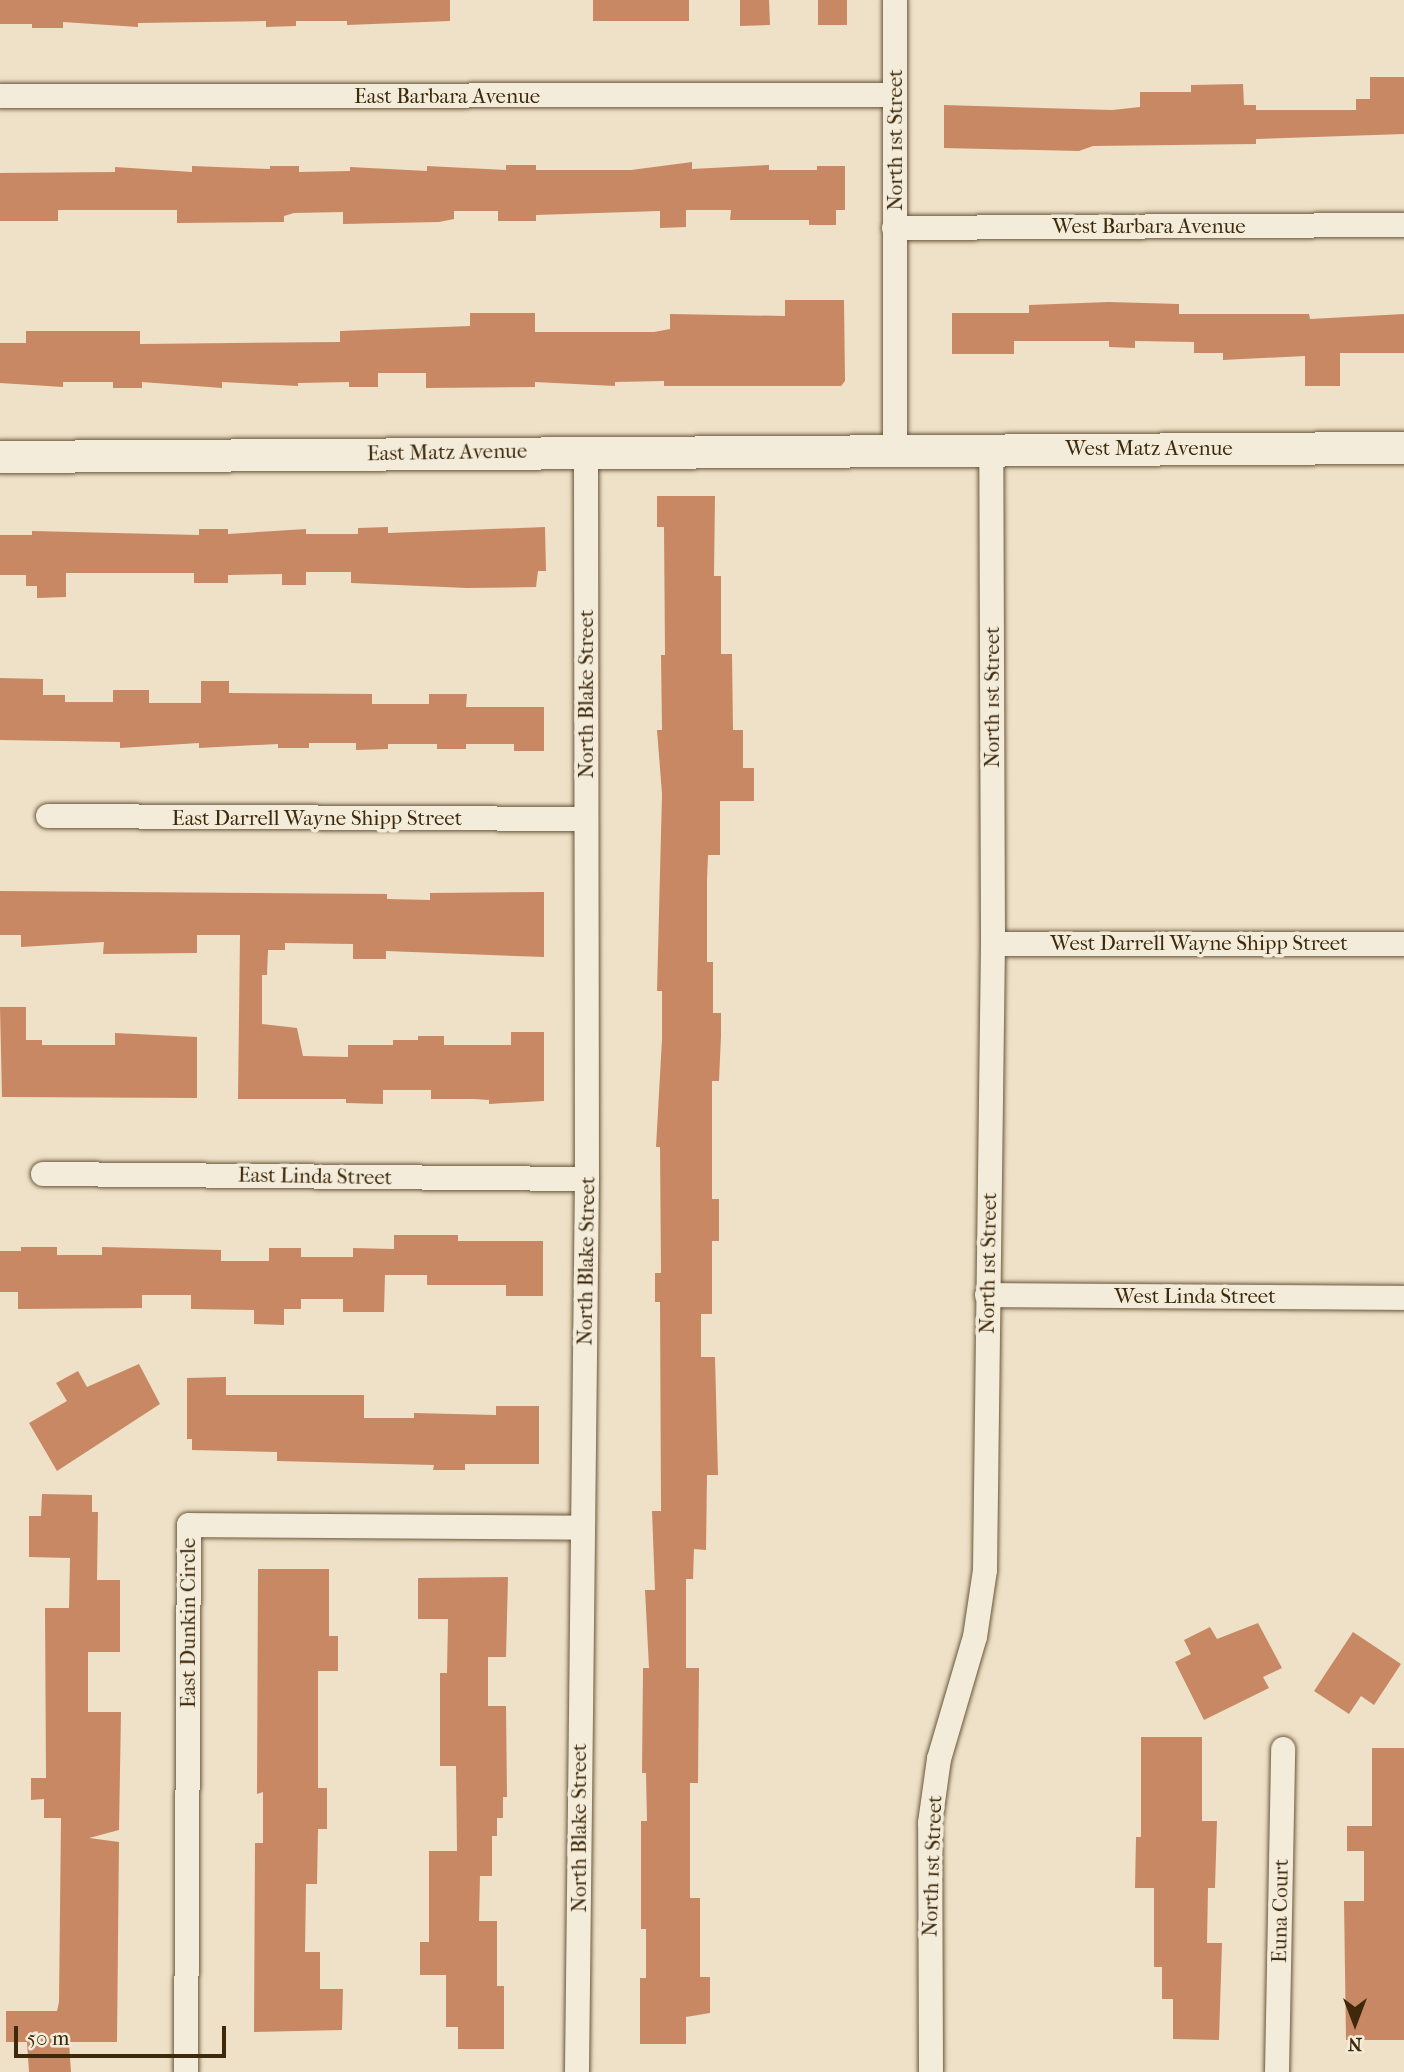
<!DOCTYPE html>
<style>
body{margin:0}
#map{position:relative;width:1404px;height:2072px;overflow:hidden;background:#eee1c7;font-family:"IM FELL French Canon",serif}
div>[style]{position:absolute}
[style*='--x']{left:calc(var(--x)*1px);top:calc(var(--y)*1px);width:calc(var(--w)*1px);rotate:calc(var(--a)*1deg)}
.building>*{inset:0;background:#c98864}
.roads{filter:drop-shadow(0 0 2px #6a573a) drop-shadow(0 0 2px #6a573a)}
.minor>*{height:24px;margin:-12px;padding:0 12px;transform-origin:12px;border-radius:12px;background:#f4ecdb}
.tertiary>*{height:32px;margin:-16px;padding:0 16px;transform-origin:16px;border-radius:16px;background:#f4ecdb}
span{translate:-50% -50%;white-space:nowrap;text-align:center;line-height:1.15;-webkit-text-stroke:7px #f4ecdb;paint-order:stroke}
.street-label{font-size:21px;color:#3e290b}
.north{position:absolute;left:1320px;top:1988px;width:70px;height:70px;-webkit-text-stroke:5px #f4ecdb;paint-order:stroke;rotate:180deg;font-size:19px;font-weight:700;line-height:28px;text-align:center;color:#3e290b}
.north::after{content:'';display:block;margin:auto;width:24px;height:32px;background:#3e290b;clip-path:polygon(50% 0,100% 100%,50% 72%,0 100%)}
.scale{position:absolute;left:14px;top:2026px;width:212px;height:32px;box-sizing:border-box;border:4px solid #3e290b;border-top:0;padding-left:9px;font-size:21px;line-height:24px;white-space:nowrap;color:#3e290b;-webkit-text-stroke:5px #f4ecdb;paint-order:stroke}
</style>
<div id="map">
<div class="building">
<div style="clip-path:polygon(0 0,450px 0,450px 21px,347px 25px,347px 21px,296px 21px,296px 26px,266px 27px,266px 21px,138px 23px,138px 27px,63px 22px,63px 28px,32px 28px,32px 24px,0 24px)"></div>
<div style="clip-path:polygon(593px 0,689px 0,689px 21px,593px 21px)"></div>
<div style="clip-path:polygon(740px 0,769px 0,770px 25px,740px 26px)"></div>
<div style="clip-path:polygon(818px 0,847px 0,847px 25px,818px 25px)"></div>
<div style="clip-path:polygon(1370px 77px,1404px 77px,1404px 134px,1256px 139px,1256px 144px,1093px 146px,1079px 151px,944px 148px,944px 105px,1112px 110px,1140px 107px,1140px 92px,1191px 92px,1191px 85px,1243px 84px,1244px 105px,1256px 105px,1256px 110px,1356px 110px,1356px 99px,1370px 99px)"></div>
<div style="clip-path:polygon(692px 162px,692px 169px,769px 165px,769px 170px,817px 170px,817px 166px,845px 166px,845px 210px,836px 210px,836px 225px,809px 225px,809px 220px,730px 220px,731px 210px,686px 210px,686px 227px,660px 228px,660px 211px,536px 215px,536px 221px,498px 221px,498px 211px,454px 211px,454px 219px,439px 222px,343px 224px,343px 212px,294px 213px,284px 216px,284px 222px,177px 223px,177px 210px,58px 210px,58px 221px,0 221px,0 173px,115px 172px,115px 167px,192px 172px,192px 166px,270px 169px,270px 166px,299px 166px,299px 172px,350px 171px,350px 167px,427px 171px,427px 166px,506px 170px,506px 165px,536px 165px,536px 170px,631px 170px)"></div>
<div style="clip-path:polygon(785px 300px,844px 300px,845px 381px,841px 386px,664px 386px,664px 381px,615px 382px,615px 386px,535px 382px,535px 387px,426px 388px,426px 373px,378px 373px,378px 387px,349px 387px,349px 382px,298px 383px,298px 386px,222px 382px,222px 388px,142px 382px,142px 388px,113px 388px,113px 382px,63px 382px,63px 387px,0 383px,0 343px,26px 343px,26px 331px,140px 331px,140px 344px,340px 342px,340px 331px,470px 326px,470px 313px,535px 313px,535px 332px,654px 332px,670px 329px,670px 314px,785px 316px)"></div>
<div style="clip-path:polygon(1109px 302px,1179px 304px,1179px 314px,1309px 314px,1310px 319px,1404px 314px,1404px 353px,1340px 353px,1340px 386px,1305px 386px,1305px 356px,1223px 360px,1223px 353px,1194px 353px,1194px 342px,1135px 341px,1135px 348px,1109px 347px,1109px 341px,1014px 341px,1014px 354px,952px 354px,952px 313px,1029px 313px,1029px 305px)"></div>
<div style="clip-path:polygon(657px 496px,715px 496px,714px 576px,721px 576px,721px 654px,732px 654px,733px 730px,743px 730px,743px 768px,754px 768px,754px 801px,720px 801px,720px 855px,708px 855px,707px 881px,707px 962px,713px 962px,713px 1013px,721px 1013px,721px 1036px,719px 1081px,712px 1081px,712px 1199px,719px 1199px,719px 1241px,712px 1241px,712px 1314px,701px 1314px,701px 1357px,715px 1357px,718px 1475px,707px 1475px,706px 1550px,694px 1549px,693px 1579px,686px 1579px,686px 1668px,699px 1668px,698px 1783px,690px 1783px,690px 1898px,700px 1898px,700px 1977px,710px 1977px,710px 2013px,686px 2017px,686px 2044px,640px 2044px,640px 1978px,646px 1978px,646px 1929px,641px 1929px,641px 1821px,647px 1821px,646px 1773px,642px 1773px,643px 1668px,649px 1668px,645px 1590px,655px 1590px,652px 1511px,661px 1511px,660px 1302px,655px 1302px,655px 1273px,661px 1273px,660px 1147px,656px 1147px,662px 1039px,662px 991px,657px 991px,662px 794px,657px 730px,662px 730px,661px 655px,665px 655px,664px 527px,657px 527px)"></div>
<div style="clip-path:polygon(388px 527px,388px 533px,545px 527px,546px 571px,538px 571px,536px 587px,467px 588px,351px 583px,351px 572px,306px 572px,306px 585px,282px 585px,282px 574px,228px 575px,228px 583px,194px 583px,194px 573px,66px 573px,66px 597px,37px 598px,37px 586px,26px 586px,26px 575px,0 575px,0 535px,32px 535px,32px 531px,199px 535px,199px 529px,228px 529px,228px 534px,306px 529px,306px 534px,358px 534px,358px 528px)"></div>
<div style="clip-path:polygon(0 678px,43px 679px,43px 695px,65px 695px,65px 702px,113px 702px,113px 690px,149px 690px,149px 703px,201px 703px,201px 681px,229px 681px,229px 693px,372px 694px,372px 704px,429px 704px,429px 694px,467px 694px,466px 707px,544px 707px,544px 751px,514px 751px,514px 744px,466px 744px,466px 749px,437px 749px,437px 744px,388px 744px,388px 749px,356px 750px,356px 743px,309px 743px,309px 748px,278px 748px,278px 744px,199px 748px,199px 743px,120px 748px,120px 742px,0 740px)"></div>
<div style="clip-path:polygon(0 891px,387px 894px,387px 899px,430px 900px,430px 893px,544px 892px,544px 957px,386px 951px,386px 959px,353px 959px,353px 944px,285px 943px,285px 950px,268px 950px,267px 975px,262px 975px,262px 1024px,297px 1028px,303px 1056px,348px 1057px,348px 1045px,393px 1045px,393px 1040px,418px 1040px,418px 1036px,444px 1036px,444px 1045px,511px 1045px,511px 1032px,544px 1032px,544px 1101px,489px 1104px,489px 1100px,474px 1099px,431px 1099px,431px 1090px,383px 1090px,383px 1104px,346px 1103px,346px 1099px,238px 1099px,240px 935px,197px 935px,197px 953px,103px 954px,104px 942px,21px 947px,21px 935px,0 935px)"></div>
<div style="clip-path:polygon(0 1007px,26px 1007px,26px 1040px,42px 1040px,42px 1045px,115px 1045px,115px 1033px,197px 1037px,197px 1098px,2px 1097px)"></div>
<div style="clip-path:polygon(394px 1235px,458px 1235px,458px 1241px,543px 1241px,543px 1296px,506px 1296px,506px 1285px,427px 1285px,427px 1275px,385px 1275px,384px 1312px,343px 1312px,343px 1299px,301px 1299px,301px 1309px,284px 1309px,284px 1325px,254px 1324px,254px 1310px,191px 1309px,191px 1295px,142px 1295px,142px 1308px,18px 1309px,18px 1292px,0 1292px,0 1251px,21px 1251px,21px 1247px,57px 1247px,57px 1255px,102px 1255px,102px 1247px,221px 1250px,221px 1261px,269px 1261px,269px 1248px,301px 1248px,301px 1257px,353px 1257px,353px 1248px,394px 1249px)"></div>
<div style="clip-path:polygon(139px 1364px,160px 1404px,57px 1471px,29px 1423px,67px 1401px,56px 1383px,78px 1371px,87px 1387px)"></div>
<div style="clip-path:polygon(226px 1377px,226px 1395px,364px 1395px,364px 1418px,414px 1418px,414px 1413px,496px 1415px,496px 1406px,539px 1406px,539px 1464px,465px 1464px,465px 1470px,433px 1470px,434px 1465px,277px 1461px,277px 1452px,192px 1450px,192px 1439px,187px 1439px,187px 1378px)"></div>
<div style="clip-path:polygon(42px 1494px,92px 1495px,92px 1512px,98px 1512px,97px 1580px,120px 1580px,120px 1652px,88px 1652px,88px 1712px,121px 1712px,119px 1830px,89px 1838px,119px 1842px,117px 2042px,69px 2042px,71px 2072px,29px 2072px,27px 2042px,6px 2042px,6px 2011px,57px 2011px,59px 2002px,61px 1818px,44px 1818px,44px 1799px,31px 1800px,31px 1778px,46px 1778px,45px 1608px,69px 1608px,70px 1558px,29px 1557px,29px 1516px,41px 1516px)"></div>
<div style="clip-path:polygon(258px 1569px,329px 1569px,329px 1636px,338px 1636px,338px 1671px,318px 1671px,318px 1788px,327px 1788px,327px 1829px,318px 1829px,317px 1884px,306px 1884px,305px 1952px,320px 1952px,320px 1989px,343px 1989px,342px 2030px,254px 2032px,255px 1843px,263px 1843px,263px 1792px,257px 1794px)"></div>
<div style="clip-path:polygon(508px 1577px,506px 1657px,488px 1657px,488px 1706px,506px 1706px,507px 1797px,503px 1797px,503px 1818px,497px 1818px,497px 1836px,492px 1836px,492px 1876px,480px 1876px,479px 1921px,497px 1921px,497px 1986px,504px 1986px,504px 2049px,458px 2049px,458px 2027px,446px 2027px,446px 1975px,420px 1975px,420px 1942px,429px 1942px,429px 1851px,457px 1851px,456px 1766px,440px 1766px,440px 1673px,447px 1673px,448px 1619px,418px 1619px,418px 1578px)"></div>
<div style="clip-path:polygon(1258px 1623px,1282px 1668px,1263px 1677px,1269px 1688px,1204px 1720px,1175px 1662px,1191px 1654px,1184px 1640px,1210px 1627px,1217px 1639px)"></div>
<div style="clip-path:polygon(1353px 1632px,1401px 1664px,1374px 1705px,1361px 1696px,1349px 1714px,1314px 1691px)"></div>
<div style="clip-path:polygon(1141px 1737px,1202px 1737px,1202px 1821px,1217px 1821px,1215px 1888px,1208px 1888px,1207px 1943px,1222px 1943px,1219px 2040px,1173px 2039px,1173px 1999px,1162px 1999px,1162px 1967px,1154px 1967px,1154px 1888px,1135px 1888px,1136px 1837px,1141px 1837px)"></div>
<div style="clip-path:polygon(1372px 1748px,1404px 1748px,1404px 2040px,1346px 2040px,1344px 1901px,1364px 1901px,1364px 1851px,1347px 1851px,1347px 1826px,1372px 1826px)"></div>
</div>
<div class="roads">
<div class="minor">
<div style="--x:895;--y:0;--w:449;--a:90"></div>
<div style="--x:0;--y:96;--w:895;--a:-0.06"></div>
<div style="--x:894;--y:228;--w:510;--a:-0.34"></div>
<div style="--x:48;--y:816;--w:538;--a:0.32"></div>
<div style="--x:993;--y:944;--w:411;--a:0"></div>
<div style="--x:43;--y:1174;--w:544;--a:0.53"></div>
<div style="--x:987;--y:1295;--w:417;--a:0.4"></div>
<div style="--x:186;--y:2072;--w:547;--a:-89.69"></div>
<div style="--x:189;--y:1525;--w:392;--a:0.4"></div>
<div style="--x:577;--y:2072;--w:893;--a:-89.36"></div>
<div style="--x:587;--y:1179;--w:728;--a:-90.08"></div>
<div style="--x:931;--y:2072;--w:249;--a:-90.2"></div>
<div style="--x:930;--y:1823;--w:65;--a:-82"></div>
<div style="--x:939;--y:1759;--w:127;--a:-73.6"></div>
<div style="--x:975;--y:1637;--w:68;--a:-81.5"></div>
<div style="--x:985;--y:1570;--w:626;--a:-89.27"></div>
<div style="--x:993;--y:944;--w:496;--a:-90.2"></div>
<div style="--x:1277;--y:2072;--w:323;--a:-88.9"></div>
</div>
<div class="tertiary">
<div style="--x:0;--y:457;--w:1404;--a:-0.37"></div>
</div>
</div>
<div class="street-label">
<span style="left:447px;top:96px">East Barbara Avenue</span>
<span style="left:895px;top:140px;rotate:-90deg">North 1st Street</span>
<span style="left:1149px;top:226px">West Barbara Avenue</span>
<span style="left:1149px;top:448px">West Matz Avenue</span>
<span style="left:447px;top:452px;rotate:-1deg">East Matz Avenue</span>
<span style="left:586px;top:694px;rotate:-90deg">North Blake Street</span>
<span style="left:992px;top:697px;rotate:-90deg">North 1st Street</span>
<span style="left:317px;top:818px">East Darrell Wayne Shipp Street</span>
<span style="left:1199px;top:943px">West Darrell Wayne Shipp Street</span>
<span style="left:315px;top:1176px;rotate:1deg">East Linda Street</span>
<span style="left:586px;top:1261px;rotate:-89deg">North Blake Street</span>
<span style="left:988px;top:1263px;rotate:-89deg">North 1st Street</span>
<span style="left:1195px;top:1296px">West Linda Street</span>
<span style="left:188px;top:1623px;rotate:-90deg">East Dunkin Circle</span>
<span style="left:579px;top:1828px;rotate:-90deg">North Blake Street</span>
<span style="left:932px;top:1866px;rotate:-88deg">North 1st Street</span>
<span style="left:1280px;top:1911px;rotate:-89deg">Euna Court</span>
</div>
<div class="north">N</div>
<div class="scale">50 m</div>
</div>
